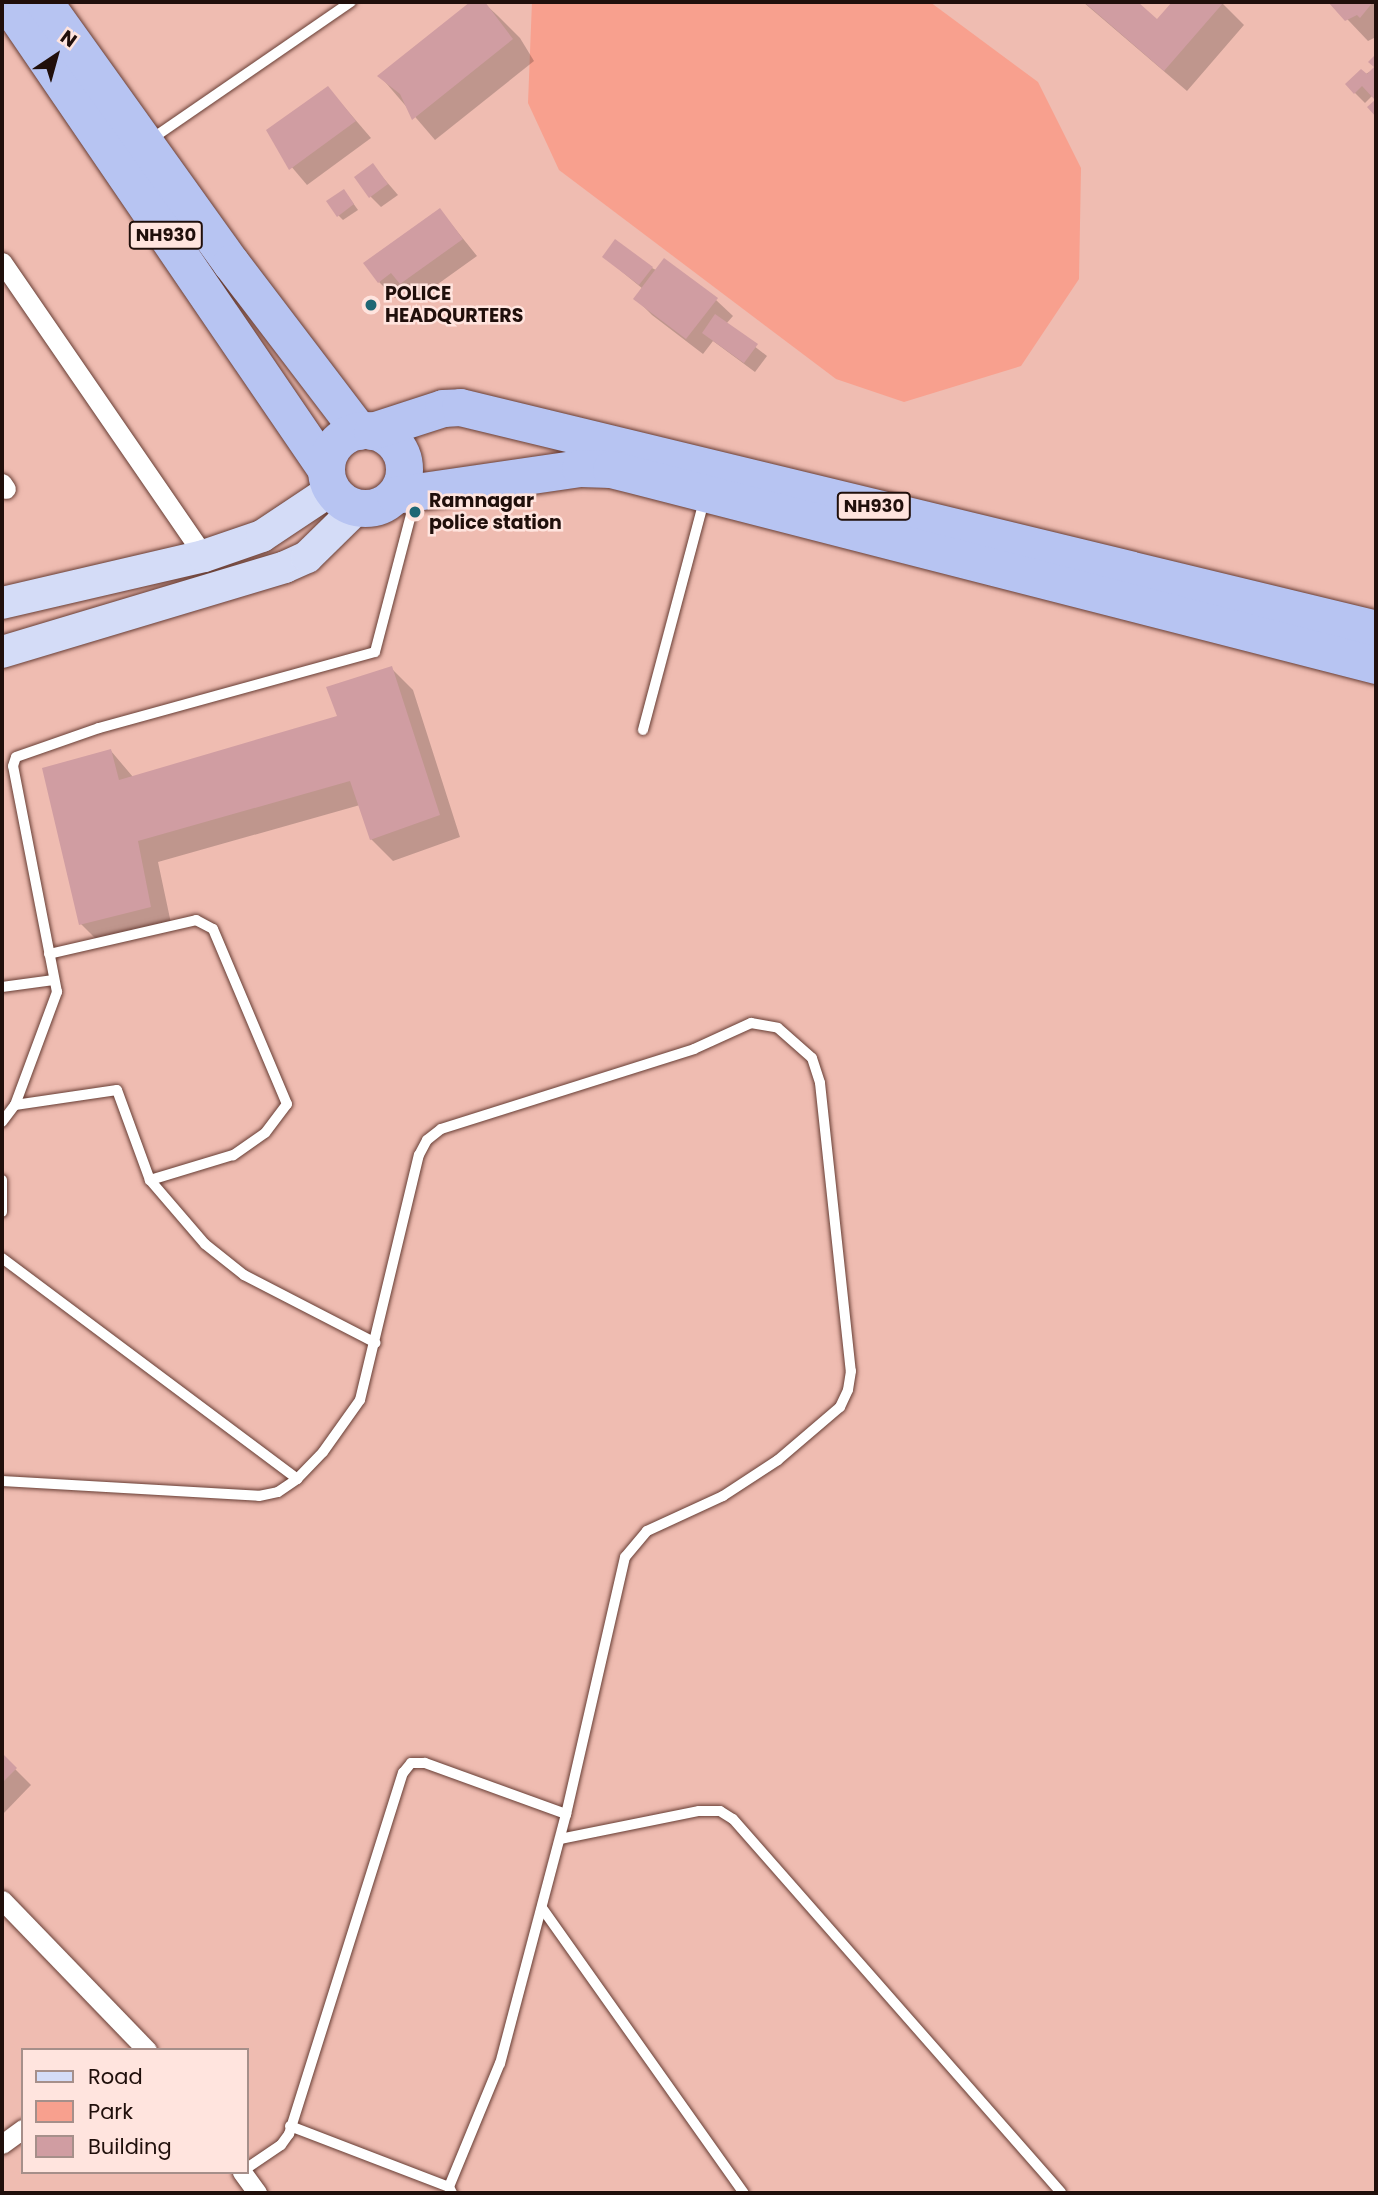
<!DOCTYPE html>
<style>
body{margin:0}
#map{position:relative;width:1378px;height:2195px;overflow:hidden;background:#efbcb1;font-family:Poppins,sans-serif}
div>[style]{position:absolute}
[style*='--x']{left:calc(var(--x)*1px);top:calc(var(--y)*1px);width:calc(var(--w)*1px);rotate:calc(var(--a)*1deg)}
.green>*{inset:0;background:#f8a08e}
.shadow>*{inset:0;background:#0003}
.building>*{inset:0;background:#d09da2}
.roads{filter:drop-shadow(0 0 2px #673d34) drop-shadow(0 0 2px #673d34)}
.lane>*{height:10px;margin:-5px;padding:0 5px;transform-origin:5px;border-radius:5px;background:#fff}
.street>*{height:19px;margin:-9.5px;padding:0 9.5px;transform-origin:9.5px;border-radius:9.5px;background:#fff}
.primary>*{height:32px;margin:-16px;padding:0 16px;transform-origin:16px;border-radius:16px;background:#d4dcf7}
.highway>*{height:37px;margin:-18.5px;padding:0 18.5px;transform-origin:18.5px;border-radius:18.5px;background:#b7c4f2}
.highway>.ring{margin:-18.5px;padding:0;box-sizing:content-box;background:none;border:37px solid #b7c4f2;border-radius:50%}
.dots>*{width:19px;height:19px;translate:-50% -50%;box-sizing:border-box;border:4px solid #ffe4de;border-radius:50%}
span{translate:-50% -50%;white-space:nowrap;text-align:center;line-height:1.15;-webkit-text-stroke:5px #ffe4de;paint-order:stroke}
.shield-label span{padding:2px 5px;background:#ffe4de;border:2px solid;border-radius:5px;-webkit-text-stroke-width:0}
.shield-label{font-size:18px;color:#200f0b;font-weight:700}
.poi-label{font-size:19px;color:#200f0b;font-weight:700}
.left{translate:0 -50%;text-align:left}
.frame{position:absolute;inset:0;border:4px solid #200f0b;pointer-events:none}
.legend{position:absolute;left:21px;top:2048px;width:228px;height:126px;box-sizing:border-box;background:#ffe4de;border:2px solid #a68f8a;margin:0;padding:9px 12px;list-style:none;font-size:21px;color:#200f0b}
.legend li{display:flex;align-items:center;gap:14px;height:35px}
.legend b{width:35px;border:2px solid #a68f8a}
.north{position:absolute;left:21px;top:21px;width:70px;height:70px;-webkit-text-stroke:5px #ffe4de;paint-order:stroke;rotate:36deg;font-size:19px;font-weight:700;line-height:28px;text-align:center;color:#200f0b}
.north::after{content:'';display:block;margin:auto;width:24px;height:32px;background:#200f0b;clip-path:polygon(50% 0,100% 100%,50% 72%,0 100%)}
</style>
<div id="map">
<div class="green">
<div style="clip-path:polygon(532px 2px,930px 2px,1038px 82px,1081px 168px,1079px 279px,1021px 366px,904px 402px,836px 379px,559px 170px,528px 103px)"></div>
</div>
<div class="shadow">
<div style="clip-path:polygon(473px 2px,483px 2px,498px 16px,520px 38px,534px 61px,435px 140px,380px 76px)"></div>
<div style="clip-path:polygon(1083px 2px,1135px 2px,1157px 21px,1174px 2px,1221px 2px,1244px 25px,1187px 91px)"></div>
<div style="clip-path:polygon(1331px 2px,1376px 2px,1376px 37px,1368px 41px)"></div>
<div style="clip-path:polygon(1376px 68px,1376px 99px,1373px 95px,1365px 103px,1347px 85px)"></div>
<div style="clip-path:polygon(328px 88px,371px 138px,307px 185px,279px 152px)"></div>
<div style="clip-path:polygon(373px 166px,398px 195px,381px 207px,371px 197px)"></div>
<div style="clip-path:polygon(348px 196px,358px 210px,343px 220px,338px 215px)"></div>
<div style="clip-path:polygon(440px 210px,477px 256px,417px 299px,407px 289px,395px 298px,379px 282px)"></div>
<div style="clip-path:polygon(604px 257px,652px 268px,716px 300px,733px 316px,726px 324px,767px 356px,755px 372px,713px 341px,703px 354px,652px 315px,636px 299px,643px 289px)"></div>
<div style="clip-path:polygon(391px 668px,413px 690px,460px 837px,393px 861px,371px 839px,360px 805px,158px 862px,172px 928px,102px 945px,81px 924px,111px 751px,133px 777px,340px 718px)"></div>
<div style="clip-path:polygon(2px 1756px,31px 1785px,2px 1815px)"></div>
</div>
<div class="building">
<div style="clip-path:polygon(470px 2px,485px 2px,513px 39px,412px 120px,400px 94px,377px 76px)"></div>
<div style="clip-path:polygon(1084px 2px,1138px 2px,1157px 19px,1172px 2px,1224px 2px,1164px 71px)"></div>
<div style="clip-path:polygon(1328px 2px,1373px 2px,1360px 18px,1357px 15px,1345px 21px)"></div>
<div style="clip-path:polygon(1376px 54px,1376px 117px,1367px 107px,1375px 100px,1362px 86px,1354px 94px,1345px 84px,1361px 69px,1367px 74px,1374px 67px,1368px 62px)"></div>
<div style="clip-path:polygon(328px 86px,356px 121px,289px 170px,266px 130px)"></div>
<div style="clip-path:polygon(373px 163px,388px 184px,369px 198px,354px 177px)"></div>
<div style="clip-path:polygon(344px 189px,354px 204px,337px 217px,326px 201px)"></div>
<div style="clip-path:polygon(440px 208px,463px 239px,400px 284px,391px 273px,378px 283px,363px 263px)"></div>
<div style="clip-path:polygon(615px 239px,653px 267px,639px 285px,602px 257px)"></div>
<div style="clip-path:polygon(664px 258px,718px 298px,686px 339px,633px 299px)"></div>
<div style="clip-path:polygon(715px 314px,758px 344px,744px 363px,702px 333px)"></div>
<div style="clip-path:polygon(392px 666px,440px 815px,370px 840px,350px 781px,138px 841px,151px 907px,79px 925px,42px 768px,111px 749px,119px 780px,337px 716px,326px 687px)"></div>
<div style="clip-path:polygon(2px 1753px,17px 1768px,2px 1783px)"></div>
</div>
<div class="roads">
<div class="lane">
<div style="--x:150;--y:140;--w:244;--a:-34.5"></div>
<div style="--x:643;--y:730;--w:238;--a:-75.1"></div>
<div style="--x:49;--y:954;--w:151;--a:-13"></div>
<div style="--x:196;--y:920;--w:19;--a:28"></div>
<div style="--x:213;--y:929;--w:190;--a:67.1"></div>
<div style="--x:287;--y:1104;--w:36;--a:127"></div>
<div style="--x:265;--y:1133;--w:39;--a:145"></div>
<div style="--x:233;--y:1155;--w:87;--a:163.2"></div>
<div style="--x:2;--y:987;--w:52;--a:-7.7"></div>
<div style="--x:15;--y:1105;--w:103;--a:-8.4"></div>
<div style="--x:117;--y:1090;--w:96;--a:69.9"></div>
<div style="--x:150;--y:1180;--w:84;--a:49.3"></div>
<div style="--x:205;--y:1244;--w:50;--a:38.5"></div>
<div style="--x:244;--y:1275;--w:148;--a:27.3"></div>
<div style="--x:2;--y:1122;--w:21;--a:-53"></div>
<div style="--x:15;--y:1105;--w:121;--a:-69.6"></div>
<div style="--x:57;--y:992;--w:230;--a:-101"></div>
<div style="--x:13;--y:766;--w:9;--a:-72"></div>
<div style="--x:16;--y:757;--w:88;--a:-19.3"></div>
<div style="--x:99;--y:728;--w:286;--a:-15.4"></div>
<div style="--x:375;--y:652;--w:158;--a:-75.3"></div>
<div style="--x:2;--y:1180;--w:32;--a:90"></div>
<div style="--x:2;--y:1258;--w:369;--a:36.8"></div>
<div style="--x:2;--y:1481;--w:257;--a:3.3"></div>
<div style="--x:259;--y:1496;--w:19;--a:-12"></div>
<div style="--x:278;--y:1492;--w:23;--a:-34"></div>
<div style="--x:297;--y:1479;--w:37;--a:-46"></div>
<div style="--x:323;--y:1452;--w:64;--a:-54.6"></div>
<div style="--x:360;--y:1400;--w:252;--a:-76.5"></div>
<div style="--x:419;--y:1155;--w:17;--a:-62"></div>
<div style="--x:427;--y:1140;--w:18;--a:-38"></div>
<div style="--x:441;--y:1129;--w:265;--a:-17.5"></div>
<div style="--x:694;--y:1049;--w:63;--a:-24.5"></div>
<div style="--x:751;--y:1023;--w:27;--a:10"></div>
<div style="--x:778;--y:1028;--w:45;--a:41.4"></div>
<div style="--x:812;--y:1058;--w:26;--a:72"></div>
<div style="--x:820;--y:1083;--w:290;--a:83.9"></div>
<div style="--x:851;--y:1371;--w:19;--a:99"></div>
<div style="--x:848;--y:1390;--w:19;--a:115"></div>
<div style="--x:840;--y:1407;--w:82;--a:139.5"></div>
<div style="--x:778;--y:1460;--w:66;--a:146.8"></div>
<div style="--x:723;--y:1496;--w:84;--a:155.3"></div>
<div style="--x:647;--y:1531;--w:34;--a:130"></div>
<div style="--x:625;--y:1557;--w:264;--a:102.9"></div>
<div style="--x:560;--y:1839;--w:142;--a:-11.4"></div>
<div style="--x:699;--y:1811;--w:21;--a:0"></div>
<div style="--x:720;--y:1811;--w:15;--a:32"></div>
<div style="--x:733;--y:1819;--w:497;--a:48.7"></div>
<div style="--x:542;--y:1908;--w:349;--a:54.7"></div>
<div style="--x:290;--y:2126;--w:170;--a:21"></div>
<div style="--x:247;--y:2168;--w:41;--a:-34.1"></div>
<div style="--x:281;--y:2145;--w:14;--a:-54"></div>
<div style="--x:289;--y:2134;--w:379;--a:-72.5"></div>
<div style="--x:403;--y:1773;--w:13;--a:-51"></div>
<div style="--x:411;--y:1763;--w:14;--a:0"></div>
<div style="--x:425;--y:1763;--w:150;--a:19.9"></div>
<div style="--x:566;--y:1814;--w:258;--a:104.8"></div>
<div style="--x:500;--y:2063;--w:134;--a:112.4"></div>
<div style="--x:449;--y:2187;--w:7;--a:63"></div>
</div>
<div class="street">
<div style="--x:2;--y:262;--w:357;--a:55.5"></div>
<div style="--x:2;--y:483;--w:7;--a:56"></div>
<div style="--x:2;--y:1900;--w:209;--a:46"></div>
<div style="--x:2;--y:2144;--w:26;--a:-36"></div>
<div style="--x:242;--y:2172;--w:26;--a:54"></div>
</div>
<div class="primary">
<div style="--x:2;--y:603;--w:207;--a:-13.1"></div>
<div style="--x:204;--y:556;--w:61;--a:-19"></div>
<div style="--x:262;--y:536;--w:83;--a:-33.7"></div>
<div style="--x:2;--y:652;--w:295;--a:-16.7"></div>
<div style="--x:285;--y:567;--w:24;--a:-24"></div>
<div style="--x:307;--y:557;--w:70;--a:-44.4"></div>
</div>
<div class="highway">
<div style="--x:7;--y:2;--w:564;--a:55.69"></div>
<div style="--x:44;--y:2;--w:321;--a:54.4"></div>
<div style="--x:231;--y:263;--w:211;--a:52.7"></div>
<div class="ring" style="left:326px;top:430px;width:41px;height:41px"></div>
<div style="--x:372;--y:431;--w:75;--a:-17.9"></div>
<div style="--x:443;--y:408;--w:17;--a:-3"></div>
<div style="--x:460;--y:407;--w:943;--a:13.62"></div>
<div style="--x:395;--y:495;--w:187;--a:-8.3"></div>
<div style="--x:580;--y:468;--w:31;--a:2"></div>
<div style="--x:611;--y:469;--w:790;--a:14.37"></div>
</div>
</div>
<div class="dots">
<div style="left:371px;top:305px;background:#1f6875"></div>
<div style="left:415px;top:512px;background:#1f6875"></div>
</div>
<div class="shield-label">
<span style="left:166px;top:235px">NH930</span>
<span style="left:874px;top:506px">NH930</span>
</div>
<div class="poi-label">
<span class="left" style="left:385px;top:305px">POLICE<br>HEADQURTERS</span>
<span class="left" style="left:429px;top:512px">Ramnagar<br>police station</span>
</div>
<div class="frame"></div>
<ul class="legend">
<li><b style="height:9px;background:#d4dcf7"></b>Road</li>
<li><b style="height:19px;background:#f8a08e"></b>Park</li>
<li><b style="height:19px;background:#d09da2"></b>Building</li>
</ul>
<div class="north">N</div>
</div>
